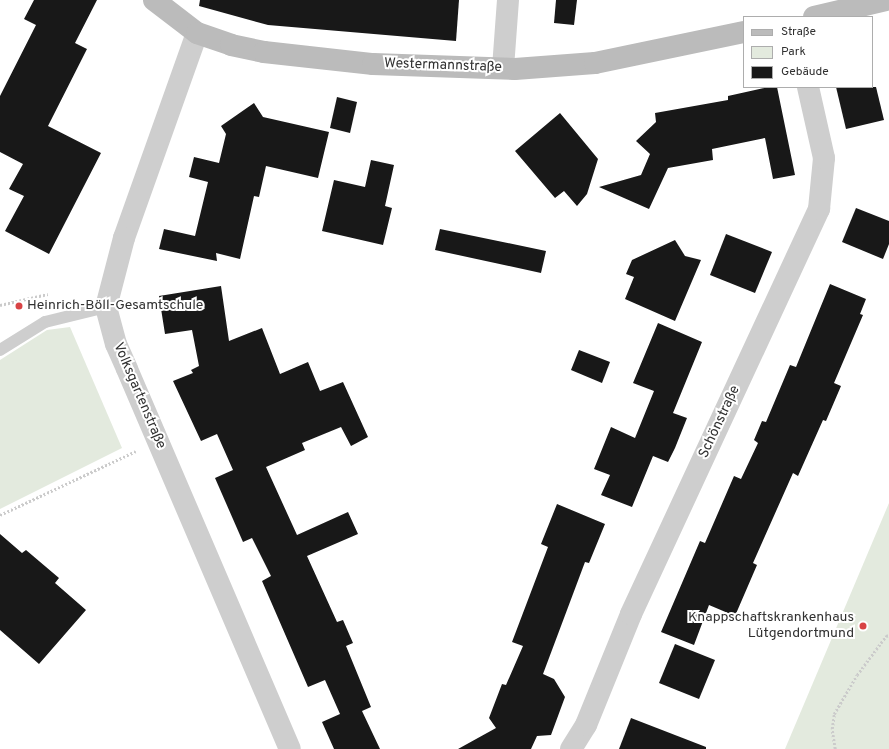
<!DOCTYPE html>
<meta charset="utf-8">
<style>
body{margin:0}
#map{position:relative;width:889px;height:749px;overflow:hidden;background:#fff;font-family:Overpass,sans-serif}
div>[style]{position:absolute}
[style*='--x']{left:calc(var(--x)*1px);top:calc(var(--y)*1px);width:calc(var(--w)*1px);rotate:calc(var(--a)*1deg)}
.green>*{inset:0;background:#e3eade}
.building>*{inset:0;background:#181818}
.path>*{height:2.5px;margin-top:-1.25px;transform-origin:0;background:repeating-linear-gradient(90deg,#cbcbcb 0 2px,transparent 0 4px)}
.lane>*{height:12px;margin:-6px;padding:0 6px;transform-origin:6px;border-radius:6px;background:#cecece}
.street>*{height:22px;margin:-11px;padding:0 11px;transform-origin:11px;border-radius:11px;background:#cecece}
.secondary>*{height:22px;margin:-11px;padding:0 11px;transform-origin:11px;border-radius:11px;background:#bbb}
.dots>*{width:11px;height:11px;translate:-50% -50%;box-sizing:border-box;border:2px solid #fff;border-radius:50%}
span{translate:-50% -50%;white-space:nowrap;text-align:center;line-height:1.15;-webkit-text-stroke:4px #fff;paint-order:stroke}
.street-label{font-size:14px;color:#313131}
.poi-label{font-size:14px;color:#313131}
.left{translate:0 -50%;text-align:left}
.right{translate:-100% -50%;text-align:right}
.legend{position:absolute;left:743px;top:16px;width:130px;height:72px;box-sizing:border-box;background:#fff;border:1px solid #adadad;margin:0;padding:5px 7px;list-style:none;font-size:12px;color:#313131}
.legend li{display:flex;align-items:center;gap:8px;height:20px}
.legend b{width:20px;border:1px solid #adadad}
</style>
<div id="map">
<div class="green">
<div style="clip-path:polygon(70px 327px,122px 448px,0 509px,0 360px,47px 330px)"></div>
<div style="clip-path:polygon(889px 503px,889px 749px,785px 749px)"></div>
</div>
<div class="building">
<div style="clip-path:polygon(34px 0,97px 0,75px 43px,87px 49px,48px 126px,101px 153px,49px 254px,5px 231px,24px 196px,9px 189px,23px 164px,0 152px,0 96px,36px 25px,24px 19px)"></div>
<div style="clip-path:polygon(200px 0,459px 0,456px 41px,268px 25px,199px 6px)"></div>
<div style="clip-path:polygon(556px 0,577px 0,574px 25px,554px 23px)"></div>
<div style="clip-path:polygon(769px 87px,777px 87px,795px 175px,773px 179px,765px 138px,712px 149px,713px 160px,668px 168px,649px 209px,599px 187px,641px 175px,650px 154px,636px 141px,656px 122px,655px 113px,728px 100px,728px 96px)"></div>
<div style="clip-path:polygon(836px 87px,876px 87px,884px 120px,846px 129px)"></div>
<div style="clip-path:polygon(337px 97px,357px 102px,350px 133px,330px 128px)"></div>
<div style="clip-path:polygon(254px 103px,263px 117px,329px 132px,318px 178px,266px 166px,259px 197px,254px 196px,240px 259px,216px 253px,217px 261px,159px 249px,164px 229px,195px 236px,208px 182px,189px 177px,194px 157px,219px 163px,226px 134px,221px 126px)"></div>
<div style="clip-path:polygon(560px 113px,598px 159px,587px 194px,577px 206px,564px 191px,555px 198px,515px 151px)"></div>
<div style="clip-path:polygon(371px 160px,394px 165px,385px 206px,392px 208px,383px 245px,322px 231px,334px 180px,365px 187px)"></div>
<div style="clip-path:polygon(856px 208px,889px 221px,889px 244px,883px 259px,842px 242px)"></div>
<div style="clip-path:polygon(440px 229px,546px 251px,541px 273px,435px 250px)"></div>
<div style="clip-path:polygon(726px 234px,772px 252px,755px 293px,710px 275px)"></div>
<div style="clip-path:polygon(675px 240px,685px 256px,701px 260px,675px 321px,625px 299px,634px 277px,626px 274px,632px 260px)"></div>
<div style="clip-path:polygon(830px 284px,866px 299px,860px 314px,863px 315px,834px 383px,841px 386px,826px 421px,823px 420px,798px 476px,793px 473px,753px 563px,757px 565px,735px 616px,709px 605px,694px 645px,661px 632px,700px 541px,705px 543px,734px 476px,741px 479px,758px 443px,754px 440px,762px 421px,766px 422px,790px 365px,796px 367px)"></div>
<div style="clip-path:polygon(221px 286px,229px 341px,262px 328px,280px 374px,308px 362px,320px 391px,343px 382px,368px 437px,351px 446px,341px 427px,302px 443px,305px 450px,266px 467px,297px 535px,348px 512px,358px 534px,307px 556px,337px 622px,343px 620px,353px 643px,346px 646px,371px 707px,362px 711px,380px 749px,334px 749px,322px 722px,340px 714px,325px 680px,308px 687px,262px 581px,271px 576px,252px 538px,243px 542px,215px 478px,233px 470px,217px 434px,201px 441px,173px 381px,193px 373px,191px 370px,199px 366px,192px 330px,165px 334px,159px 296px)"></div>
<div style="clip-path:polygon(658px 323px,702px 342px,673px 413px,687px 418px,675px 448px,668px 462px,653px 456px,632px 507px,601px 495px,610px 475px,594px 469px,611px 427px,635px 438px,654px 391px,633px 383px)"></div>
<div style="clip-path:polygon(579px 350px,610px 362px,602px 383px,571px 370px)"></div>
<div style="clip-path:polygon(557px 504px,605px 524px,589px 563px,585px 562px,543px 674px,554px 679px,565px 697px,551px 735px,537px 736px,531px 749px,458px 749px,496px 728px,489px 718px,502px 684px,506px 685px,523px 646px,512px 642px,548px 547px,541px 544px)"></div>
<div style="clip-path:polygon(0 534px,22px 553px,26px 550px,59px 578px,55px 583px,86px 610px,39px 664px,0 630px)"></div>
<div style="clip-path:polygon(675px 644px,715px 660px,699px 699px,659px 683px)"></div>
<div style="clip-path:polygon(631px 718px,706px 747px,706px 749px,619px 749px)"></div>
</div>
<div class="path">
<div style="--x:0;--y:305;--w:49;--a:-12.9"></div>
<div style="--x:0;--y:515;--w:150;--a:-25.2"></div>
<div style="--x:835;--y:749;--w:20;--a:-99"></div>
<div style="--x:832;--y:729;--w:15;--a:-82"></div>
<div style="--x:834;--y:714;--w:45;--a:-59.5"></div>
<div style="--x:857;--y:675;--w:49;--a:-53.4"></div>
<div style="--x:886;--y:636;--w:3;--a:-18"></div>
</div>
<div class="lane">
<div style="--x:0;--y:350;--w:53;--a:-31.9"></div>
<div style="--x:45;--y:322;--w:63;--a:-13.8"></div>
</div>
<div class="street">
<div style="--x:197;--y:33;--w:218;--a:109.6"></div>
<div style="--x:124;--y:238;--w:71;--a:104.6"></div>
<div style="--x:106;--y:307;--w:38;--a:75"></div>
<div style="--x:116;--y:344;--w:27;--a:66"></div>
<div style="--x:127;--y:369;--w:413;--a:66.8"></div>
<div style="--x:503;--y:68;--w:68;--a:-85.8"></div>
<div style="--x:571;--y:749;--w:28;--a:-58"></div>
<div style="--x:586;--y:725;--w:120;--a:-67.9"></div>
<div style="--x:631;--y:614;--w:447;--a:-65.1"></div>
<div style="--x:819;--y:209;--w:51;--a:-84.4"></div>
<div style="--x:824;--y:158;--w:73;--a:-102.7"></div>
</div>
<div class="secondary">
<div style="--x:154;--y:0;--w:54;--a:37.5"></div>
<div style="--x:197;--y:33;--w:36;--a:19"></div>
<div style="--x:231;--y:45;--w:34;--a:12"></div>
<div style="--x:264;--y:52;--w:110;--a:6.3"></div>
<div style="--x:373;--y:64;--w:142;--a:2"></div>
<div style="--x:515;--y:69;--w:80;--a:-4.3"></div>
<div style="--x:595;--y:63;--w:152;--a:-11.8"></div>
<div style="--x:814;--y:17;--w:74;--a:-13.3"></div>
</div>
<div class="dots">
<div style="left:19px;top:306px;background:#d84345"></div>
<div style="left:863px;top:626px;background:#d84345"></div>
</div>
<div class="street-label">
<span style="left:443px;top:66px;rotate:2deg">Westermannstraße</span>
<span style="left:139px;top:396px;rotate:67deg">Volksgartenstraße</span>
<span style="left:720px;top:422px;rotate:-65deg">Schönstraße</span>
</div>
<div class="poi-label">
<span class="left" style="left:27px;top:306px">Heinrich-Böll-Gesamtschule</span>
<span class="right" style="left:854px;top:626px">Knappschaftskrankenhaus<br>Lütgendortmund</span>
</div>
<ul class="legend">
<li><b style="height:5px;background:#bbb"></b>Straße</li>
<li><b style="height:11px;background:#e3eade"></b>Park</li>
<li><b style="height:11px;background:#181818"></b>Gebäude</li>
</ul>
</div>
